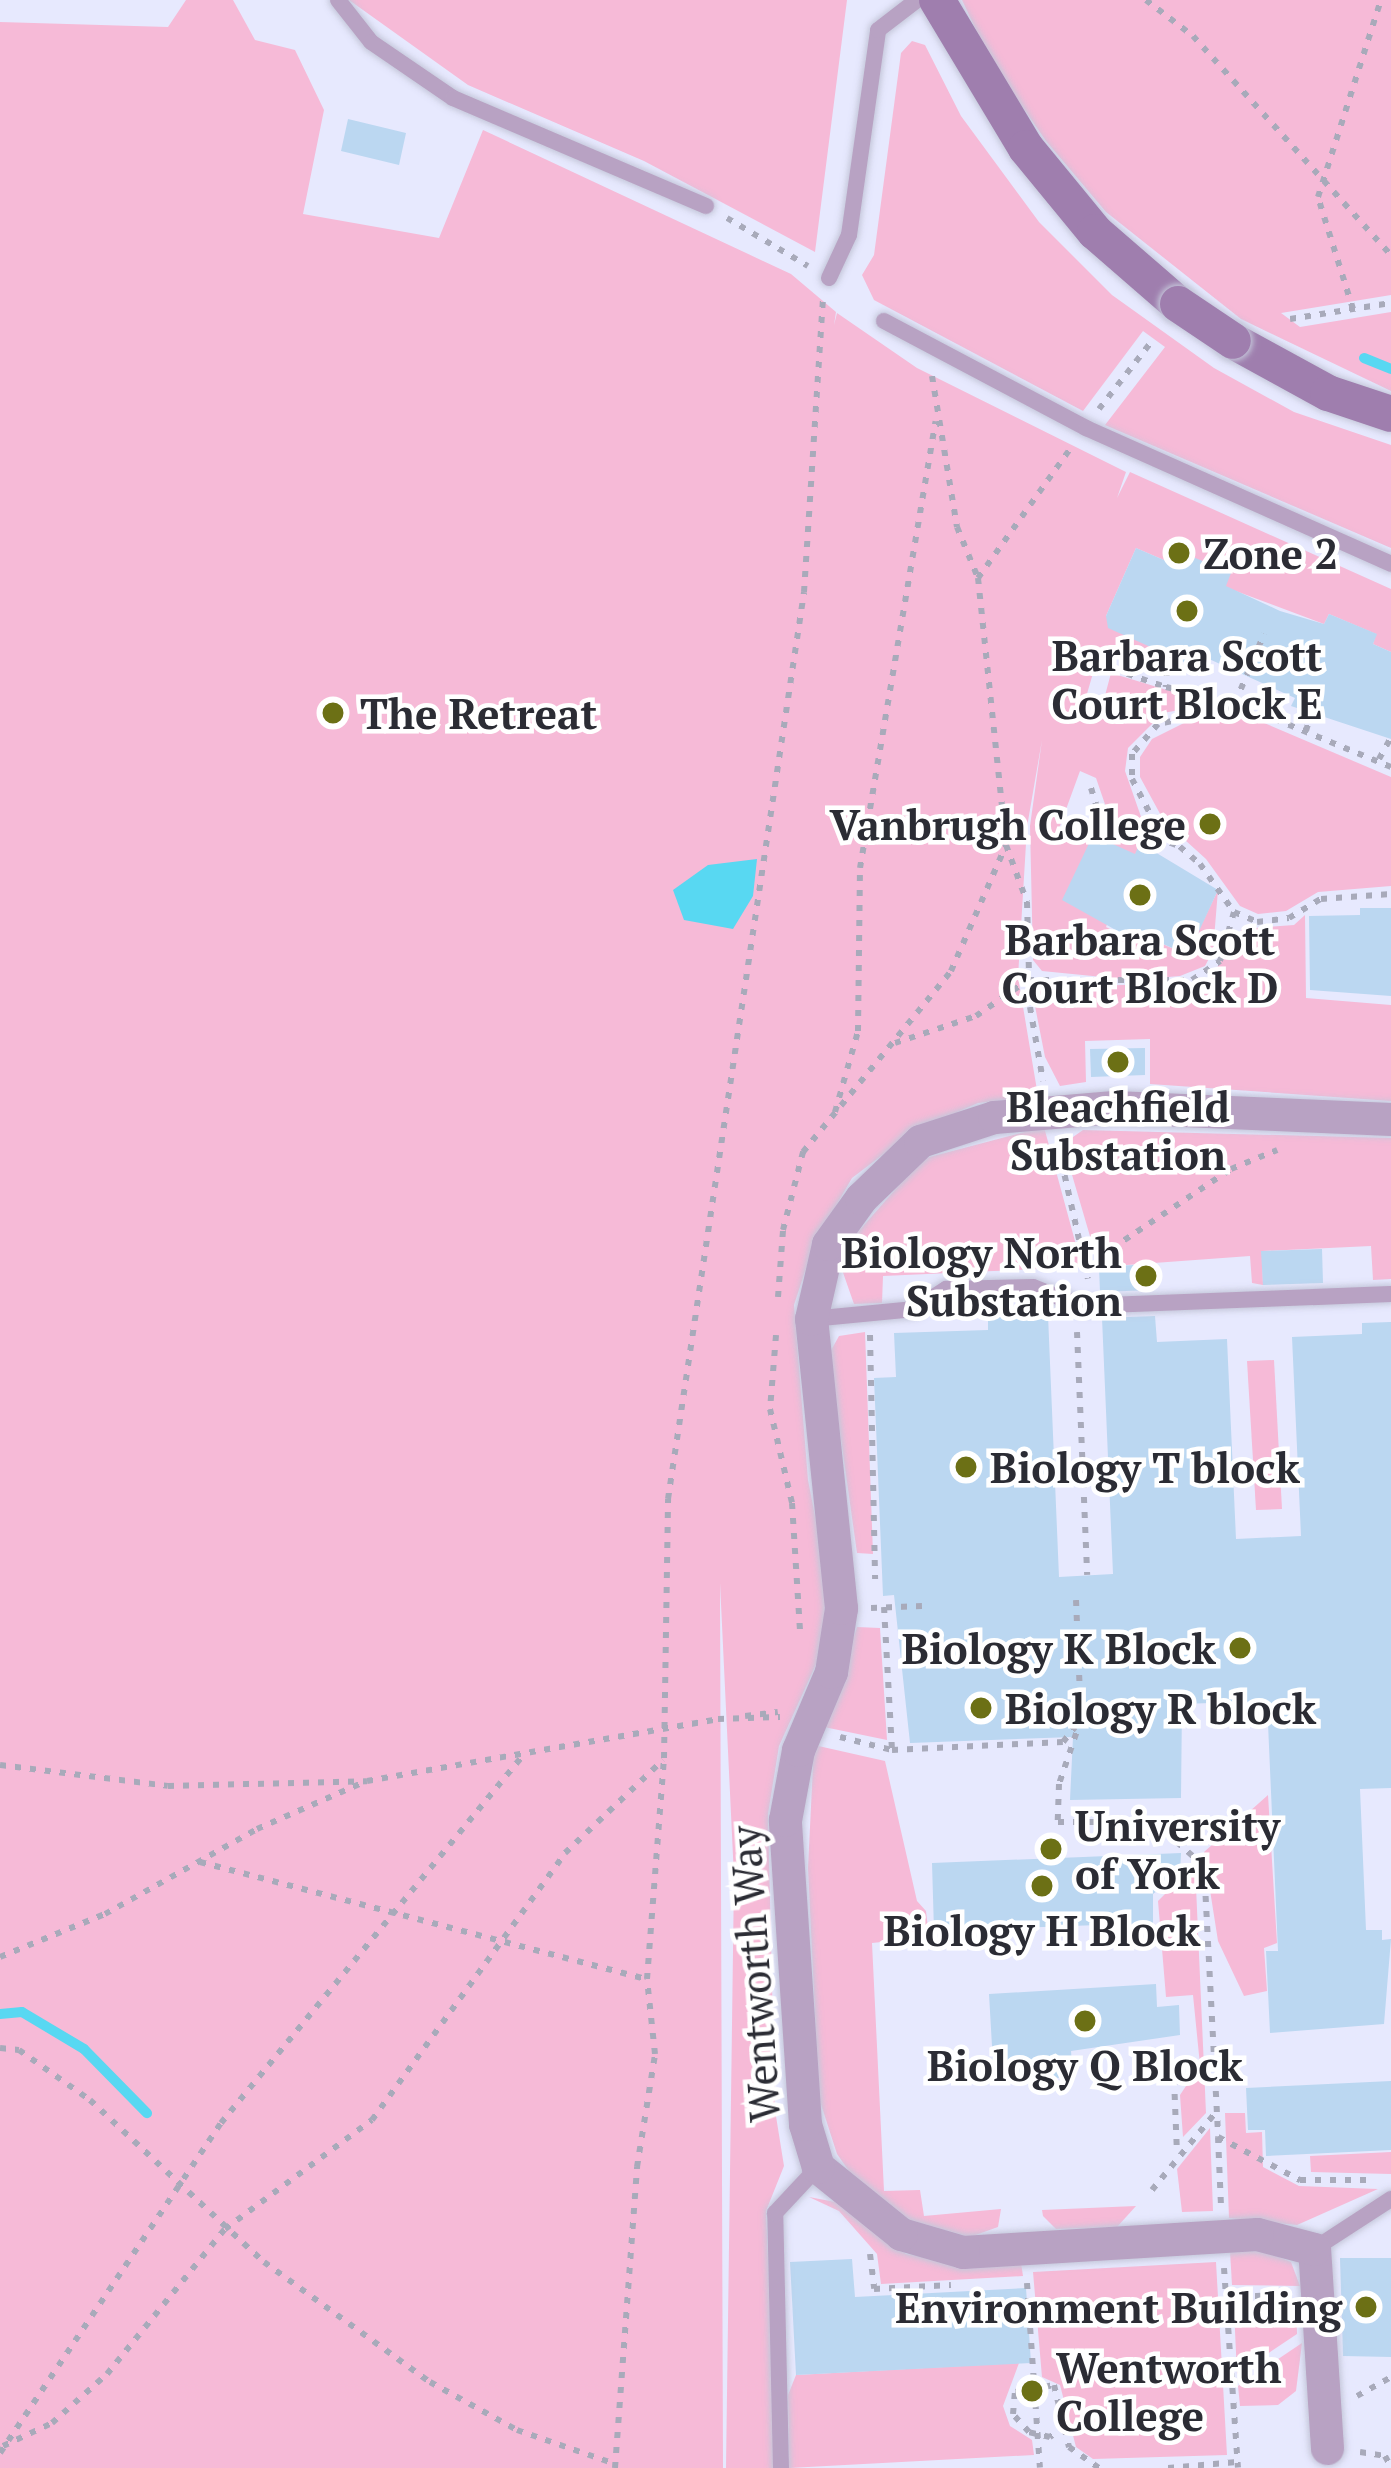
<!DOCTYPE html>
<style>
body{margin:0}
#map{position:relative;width:1391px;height:2468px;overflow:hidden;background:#e7e9fe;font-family:"PT Serif",serif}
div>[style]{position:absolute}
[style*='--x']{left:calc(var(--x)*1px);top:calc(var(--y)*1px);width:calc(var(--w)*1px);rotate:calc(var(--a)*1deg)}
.green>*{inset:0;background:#f6bad7}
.water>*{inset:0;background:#58d8f2}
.stream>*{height:10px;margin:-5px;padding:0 5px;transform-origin:5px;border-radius:5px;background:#58d8f2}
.building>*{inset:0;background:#bbd7f1}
.path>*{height:6px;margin-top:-3px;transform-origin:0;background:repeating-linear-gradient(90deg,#a8aaba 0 6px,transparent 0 15px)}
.roads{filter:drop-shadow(0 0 3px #c5c7da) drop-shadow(0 0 3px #c5c7da)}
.lane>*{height:16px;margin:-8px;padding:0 8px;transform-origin:8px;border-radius:8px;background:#b8a2c3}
.street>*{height:33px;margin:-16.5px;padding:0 16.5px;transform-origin:16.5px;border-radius:16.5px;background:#b8a2c3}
.secondary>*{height:36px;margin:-18px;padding:0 18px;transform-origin:18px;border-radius:18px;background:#9f7eae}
.bridges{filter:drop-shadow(0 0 3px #c5c7da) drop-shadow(0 0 3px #c5c7da)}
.secondary-bridge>*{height:36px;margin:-18px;padding:0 18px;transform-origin:18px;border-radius:18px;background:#9f7eae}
.dots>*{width:33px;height:33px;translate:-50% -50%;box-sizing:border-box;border:6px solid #fff;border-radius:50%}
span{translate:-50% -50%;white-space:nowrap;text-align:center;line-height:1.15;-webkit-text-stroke:9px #fff;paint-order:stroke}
.poi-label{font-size:42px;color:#2b2c34;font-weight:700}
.left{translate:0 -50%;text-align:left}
.right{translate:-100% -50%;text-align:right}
.street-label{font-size:42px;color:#2b2c34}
</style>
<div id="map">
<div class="green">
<div style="clip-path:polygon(186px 0,233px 0,255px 40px,295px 50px,324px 110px,303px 214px,439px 238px,483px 130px,791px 274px,836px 312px,834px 325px,837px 313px,917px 368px,1126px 472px,1117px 498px,1130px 472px,1391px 589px,1391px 652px,1373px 644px,1376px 634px,1329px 614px,1324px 624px,1225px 587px,1187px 554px,1180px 567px,1136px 548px,1106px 616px,1154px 637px,1156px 672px,1128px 668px,1127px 659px,1100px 649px,1082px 711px,1099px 718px,1111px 673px,1213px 704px,1163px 713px,1128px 748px,1125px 771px,1146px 831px,1108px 813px,1096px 778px,1080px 771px,1057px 834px,1075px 841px,1086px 819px,1140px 843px,1106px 927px,1138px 943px,1143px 935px,1187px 955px,1218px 890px,1213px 951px,1205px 966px,1180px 976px,1133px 980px,1042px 971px,1033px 960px,1030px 826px,1042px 740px,1027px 827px,1018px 977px,1038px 1096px,978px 1103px,914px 1131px,852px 1178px,814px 1244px,794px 1305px,808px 1480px,826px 1572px,823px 1649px,779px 1746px,768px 1814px,775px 2110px,784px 2166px,766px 2211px,777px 2468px,726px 2468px,734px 1877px,720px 1583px,723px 2468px,0 2468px,0 22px,168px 27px)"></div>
<div style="clip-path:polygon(349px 0,847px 0,815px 252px,644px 161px,468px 85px)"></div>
<div style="clip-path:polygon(962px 0,1391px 0,1391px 295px,1281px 313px,1300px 327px,1391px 312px,1391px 391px,1241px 319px,1106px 212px,1046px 141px,990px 60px)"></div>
<div style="clip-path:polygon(912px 41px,925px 45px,961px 116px,1039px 222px,1112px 295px,1214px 368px,1294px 412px,1391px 445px,1391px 548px,1105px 425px,1165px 347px,1143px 331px,1083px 411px,874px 300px,862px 275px,874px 255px,901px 53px)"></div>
<div style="clip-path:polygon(1243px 714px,1391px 777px,1391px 886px,1318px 892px,1286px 911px,1258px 914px,1240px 906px,1206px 859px,1164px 821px,1140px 777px,1140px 757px,1152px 739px,1186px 722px)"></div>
<div style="clip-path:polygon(1305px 915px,1306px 998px,1391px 1005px,1391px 1101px,1150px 1084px,1150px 1039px,1085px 1041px,1086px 1082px,1060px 1086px,1045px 1057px,1034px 1001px,1039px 987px,1207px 983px,1242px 929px,1294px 925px)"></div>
<div style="clip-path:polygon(1044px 1127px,1082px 1267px,883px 1276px,882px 1303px,854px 1304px,840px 1264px,851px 1240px,922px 1159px)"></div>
<div style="clip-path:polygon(1083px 1130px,1391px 1138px,1391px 1279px,1373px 1280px,1371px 1246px,1262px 1251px,1263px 1285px,1252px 1283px,1250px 1256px,1099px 1267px,1063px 1144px)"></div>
<div style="clip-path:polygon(865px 1332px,873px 1554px,857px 1553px,829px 1354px,839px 1336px)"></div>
<div style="clip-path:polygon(1274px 1360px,1282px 1509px,1256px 1510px,1247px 1361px)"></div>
<div style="clip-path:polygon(857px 1627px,880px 1628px,887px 1740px,824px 1727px)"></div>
<div style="clip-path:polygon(814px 1745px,885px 1761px,917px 1901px,926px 1911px,929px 1937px,872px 1943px,884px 2191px,920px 2190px,924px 2216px,1001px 2209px,998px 2227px,970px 2237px,903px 2218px,863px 2191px,837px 2154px,819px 2098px,808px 1868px)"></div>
<div style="clip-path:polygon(1268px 1795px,1277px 1943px,1264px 1948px,1267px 1991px,1244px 1996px,1218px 1941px,1204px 1852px)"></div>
<div style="clip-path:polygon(1195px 1864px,1206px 2113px,1183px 2137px,1180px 2095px,1200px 2065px,1193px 1995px,1166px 1997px,1158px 1901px)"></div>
<div style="clip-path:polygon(1225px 2113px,1245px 2113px,1246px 2133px,1262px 2132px,1263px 2167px,1299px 2186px,1378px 2189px,1297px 2225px,1229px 2218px)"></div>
<div style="clip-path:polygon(1210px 2128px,1213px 2211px,1182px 2212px,1177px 2169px)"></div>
<div style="clip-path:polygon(1391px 2152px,1391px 2174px,1311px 2172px,1310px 2156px)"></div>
<div style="clip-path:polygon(809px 2197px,835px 2202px,906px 2254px,971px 2266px,1021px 2263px,1023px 2276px,881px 2284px,877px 2254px,839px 2211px)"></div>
<div style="clip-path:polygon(1136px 2206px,1117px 2227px,1056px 2229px,1043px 2216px,1042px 2210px)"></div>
<div style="clip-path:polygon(1260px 2249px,1291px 2262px,1300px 2286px,1232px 2285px,1230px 2251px)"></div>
<div style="clip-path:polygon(1216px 2262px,1227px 2455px,1093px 2459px,1076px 2447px,1060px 2385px,1042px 2377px,1033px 2272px)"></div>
<div style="clip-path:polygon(1296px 2300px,1297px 2334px,1237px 2374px,1234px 2309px)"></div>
<div style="clip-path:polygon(1302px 2343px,1296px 2391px,1278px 2405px,1240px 2406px,1238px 2386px)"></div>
<div style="clip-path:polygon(1019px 2363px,1003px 2406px,1010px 2426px,1032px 2440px,1034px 2455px,789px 2468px,788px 2395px,796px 2375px)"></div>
</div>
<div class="water">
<div style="clip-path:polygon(757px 859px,753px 896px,733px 929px,684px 920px,673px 890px,708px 865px)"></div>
</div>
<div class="stream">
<div style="--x:1364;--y:358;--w:29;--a:22"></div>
<div style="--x:0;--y:2014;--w:22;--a:-5"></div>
<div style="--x:22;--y:2012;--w:72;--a:30.8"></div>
<div style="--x:84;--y:2049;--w:90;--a:45.5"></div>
</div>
<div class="building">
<div style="clip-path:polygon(348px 119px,406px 133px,399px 165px,341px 151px)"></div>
<div style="clip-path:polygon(1136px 548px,1180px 567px,1186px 554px,1231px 573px,1226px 586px,1280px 611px,1324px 624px,1329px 614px,1377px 634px,1373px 644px,1391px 652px,1391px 739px,1291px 706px,1295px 698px,1198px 654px,1193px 666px,1108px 628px,1106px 616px)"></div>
<div style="clip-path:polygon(1093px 835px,1135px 854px,1140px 843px,1218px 890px,1188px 955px,1143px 935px,1139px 943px,1062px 900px)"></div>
<div style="clip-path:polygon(1360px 908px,1391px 908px,1391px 996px,1310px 990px,1309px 916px,1360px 915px)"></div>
<div style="clip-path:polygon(1145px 1048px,1145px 1075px,1091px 1077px,1090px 1049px)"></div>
<div style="clip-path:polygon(1322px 1249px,1323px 1283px,1263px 1285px,1261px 1251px)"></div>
<div style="clip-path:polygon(1151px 1264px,1153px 1290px,1100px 1292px,1099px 1267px)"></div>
<div style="clip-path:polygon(1048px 1315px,1059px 1577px,1113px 1574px,1102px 1318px,1155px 1316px,1157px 1342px,1227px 1339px,1236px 1539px,1301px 1536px,1292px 1337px,1362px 1334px,1362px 1323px,1391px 1322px,1391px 1788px,1360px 1789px,1366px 1930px,1382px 1930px,1382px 1940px,1391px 1939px,1384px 2024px,1270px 2033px,1266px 1951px,1278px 1951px,1267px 1701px,1182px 1704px,1181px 1798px,1070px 1800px,1073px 1737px,910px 1743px,894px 1595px,883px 1596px,874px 1378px,896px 1377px,894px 1333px,988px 1330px,988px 1317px)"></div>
<div style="clip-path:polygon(1181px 1853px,1180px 1873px,1153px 1894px,1153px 1923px,934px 1931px,932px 1863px)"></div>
<div style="clip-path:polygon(1156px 1984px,1157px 2007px,1179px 2005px,1180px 2035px,1071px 2051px,1073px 2077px,994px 2081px,989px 1994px)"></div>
<div style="clip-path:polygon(1391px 2081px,1391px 2150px,1266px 2156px,1265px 2130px,1248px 2130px,1246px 2088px)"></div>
<div style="clip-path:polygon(1340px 2258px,1391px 2258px,1391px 2357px,1343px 2356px)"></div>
<div style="clip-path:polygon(852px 2259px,855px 2297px,1026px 2288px,1031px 2363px,796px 2375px,790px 2262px)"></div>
</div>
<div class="path">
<div style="--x:1146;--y:0;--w:59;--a:37.5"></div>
<div style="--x:1193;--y:36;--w:295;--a:47.9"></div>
<div style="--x:727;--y:218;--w:94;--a:30.7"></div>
<div style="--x:1353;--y:309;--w:117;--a:-107.4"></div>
<div style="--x:1318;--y:197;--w:207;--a:-72.3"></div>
<div style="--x:1290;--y:319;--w:102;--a:-9"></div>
<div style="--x:932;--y:376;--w:153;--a:80.6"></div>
<div style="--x:957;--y:527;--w:55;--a:67.6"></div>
<div style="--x:978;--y:578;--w:268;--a:84"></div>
<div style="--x:1006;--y:845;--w:61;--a:69.8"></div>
<div style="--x:1027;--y:902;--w:105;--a:88.4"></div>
<div style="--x:1030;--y:1007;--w:75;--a:80"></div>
<div style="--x:1099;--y:409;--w:86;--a:-52.1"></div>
<div style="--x:978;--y:578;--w:158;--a:-54.5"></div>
<div style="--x:1168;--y:655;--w:32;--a:94"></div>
<div style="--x:1166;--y:687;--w:77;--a:13.5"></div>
<div style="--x:1113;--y:669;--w:56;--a:18.8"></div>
<div style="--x:1235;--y:703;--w:75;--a:-67.2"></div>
<div style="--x:1306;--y:731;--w:18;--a:-74"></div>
<div style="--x:1379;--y:759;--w:25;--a:-61"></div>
<div style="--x:1391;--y:767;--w:159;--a:-157.5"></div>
<div style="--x:1244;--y:706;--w:88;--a:168.2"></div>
<div style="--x:1158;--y:724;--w:40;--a:131"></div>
<div style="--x:1132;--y:754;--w:25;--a:90"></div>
<div style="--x:1132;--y:779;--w:54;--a:62.5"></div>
<div style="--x:1157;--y:827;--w:57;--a:40.7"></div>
<div style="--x:1200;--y:864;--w:59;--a:54.7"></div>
<div style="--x:1234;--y:912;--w:25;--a:23"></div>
<div style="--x:1257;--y:922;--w:32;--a:-7"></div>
<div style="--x:1289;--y:918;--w:37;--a:-31"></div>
<div style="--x:1321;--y:899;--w:70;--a:-4.1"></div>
<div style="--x:1091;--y:788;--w:30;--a:73"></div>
<div style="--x:1100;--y:817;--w:81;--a:20.2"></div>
<div style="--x:895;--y:1043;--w:85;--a:-18.4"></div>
<div style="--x:976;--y:1016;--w:63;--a:-34.7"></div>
<div style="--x:1028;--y:980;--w:164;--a:0"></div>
<div style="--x:1192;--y:980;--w:34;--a:-34"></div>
<div style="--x:1220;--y:961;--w:51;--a:-74.1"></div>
<div style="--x:835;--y:1112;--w:84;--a:-74.1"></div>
<div style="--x:858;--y:1031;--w:163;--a:-89.3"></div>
<div style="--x:860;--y:868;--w:453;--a:-80.4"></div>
<div style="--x:1058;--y:1146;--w:136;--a:77.3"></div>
<div style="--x:1087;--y:1265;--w:173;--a:-33.7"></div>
<div style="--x:1231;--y:1169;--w:50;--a:-22.4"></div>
<div style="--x:778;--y:1297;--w:67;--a:-85.7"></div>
<div style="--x:783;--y:1230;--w:81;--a:-75.6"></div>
<div style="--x:803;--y:1152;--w:234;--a:-50.7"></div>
<div style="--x:951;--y:971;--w:137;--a:-66.4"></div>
<div style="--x:1077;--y:1332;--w:243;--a:87.6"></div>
<div style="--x:776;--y:1335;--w:74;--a:94.6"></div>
<div style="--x:770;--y:1409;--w:97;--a:76.8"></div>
<div style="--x:792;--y:1503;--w:127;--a:86.4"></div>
<div style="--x:870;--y:1335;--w:244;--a:88.8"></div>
<div style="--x:1076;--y:1600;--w:119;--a:87.6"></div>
<div style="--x:1081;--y:1719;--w:69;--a:108.7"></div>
<div style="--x:1059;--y:1784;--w:38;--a:92"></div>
<div style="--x:1058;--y:1822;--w:96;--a:0"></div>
<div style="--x:1154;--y:1822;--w:67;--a:41.3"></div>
<div style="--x:1204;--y:1866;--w:271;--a:87"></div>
<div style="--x:1218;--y:2137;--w:93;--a:27.7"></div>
<div style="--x:1300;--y:2180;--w:69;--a:0"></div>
<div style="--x:884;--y:1607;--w:143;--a:86.8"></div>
<div style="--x:871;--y:1608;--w:51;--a:-2.2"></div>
<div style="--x:745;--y:1716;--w:33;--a:-7"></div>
<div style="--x:840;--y:1737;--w:54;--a:14"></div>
<div style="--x:892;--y:1750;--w:171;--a:-2.7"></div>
<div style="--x:1063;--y:1742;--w:19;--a:-51"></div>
<div style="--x:0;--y:1765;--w:169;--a:7.1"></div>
<div style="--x:168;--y:1786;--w:199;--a:-1.4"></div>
<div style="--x:367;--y:1781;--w:356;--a:-10"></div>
<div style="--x:718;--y:1719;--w:62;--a:-1.8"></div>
<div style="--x:200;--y:1862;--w:462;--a:14.7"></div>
<div style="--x:0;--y:1957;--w:113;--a:-22.3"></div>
<div style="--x:105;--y:1914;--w:174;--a:-29.2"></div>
<div style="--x:257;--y:1829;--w:117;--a:-23.7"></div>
<div style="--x:0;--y:2048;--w:19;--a:6"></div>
<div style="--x:19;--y:2050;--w:87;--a:35.2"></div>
<div style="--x:90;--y:2100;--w:238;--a:43"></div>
<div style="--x:264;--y:2262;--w:205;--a:35.9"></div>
<div style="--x:430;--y:2382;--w:99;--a:28.9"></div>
<div style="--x:517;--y:2430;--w:104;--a:19.1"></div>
<div style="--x:1174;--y:2079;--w:74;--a:87.7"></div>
<div style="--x:1218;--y:2137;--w:70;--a:87.5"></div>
<div style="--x:1152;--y:2190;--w:101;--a:-50.6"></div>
<div style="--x:870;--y:2254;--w:35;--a:83"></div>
<div style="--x:874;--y:2289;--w:77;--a:-3"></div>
<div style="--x:1224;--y:2268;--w:200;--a:86"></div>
<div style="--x:1027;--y:2283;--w:185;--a:86"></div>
<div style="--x:1225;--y:2298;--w:62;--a:-3.7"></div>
<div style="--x:1357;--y:2396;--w:39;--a:-29"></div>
<div style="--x:1064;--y:2426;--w:18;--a:142"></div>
<div style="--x:1050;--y:2437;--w:22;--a:-167"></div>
<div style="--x:1029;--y:2432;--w:24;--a:-132"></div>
<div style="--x:1013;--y:2414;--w:22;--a:-85"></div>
<div style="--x:1015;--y:2392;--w:40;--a:-10"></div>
<div style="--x:1054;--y:2385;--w:64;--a:76.4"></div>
<div style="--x:1069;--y:2447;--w:37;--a:35"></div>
<div style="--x:3;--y:2446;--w:54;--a:-25.1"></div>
<div style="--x:52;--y:2423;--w:74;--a:-41.7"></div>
<div style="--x:107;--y:2374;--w:187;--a:-50.9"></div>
<div style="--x:225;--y:2229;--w:183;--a:-36.6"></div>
<div style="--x:372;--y:2120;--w:329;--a:-54.1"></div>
<div style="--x:565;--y:1853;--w:135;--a:-43.5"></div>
<div style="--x:1360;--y:2452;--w:25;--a:9"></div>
<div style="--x:1385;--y:2456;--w:13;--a:61"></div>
<div style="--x:0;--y:2453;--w:397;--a:-56.2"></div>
<div style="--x:221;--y:2123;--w:474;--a:-50.6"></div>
<div style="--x:615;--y:2468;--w:302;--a:-85.8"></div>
<div style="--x:637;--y:2167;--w:114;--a:-80.9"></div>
<div style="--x:655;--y:2054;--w:75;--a:-96.1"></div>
<div style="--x:647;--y:1979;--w:222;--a:-85.6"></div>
<div style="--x:664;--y:1758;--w:259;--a:-89.1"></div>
<div style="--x:668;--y:1499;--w:917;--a:-81.47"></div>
<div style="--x:804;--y:592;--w:294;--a:-86.3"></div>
<div style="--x:1168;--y:2468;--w:69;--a:-5"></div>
</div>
<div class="roads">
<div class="lane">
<div style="--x:338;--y:0;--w:53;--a:51.8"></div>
<div style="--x:371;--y:42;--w:99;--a:34.3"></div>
<div style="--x:453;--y:98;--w:275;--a:23.1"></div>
<div style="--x:829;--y:278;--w:47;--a:-65.1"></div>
<div style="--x:849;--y:235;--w:207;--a:-81.9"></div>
<div style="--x:878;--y:30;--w:49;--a:-37.6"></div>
<div style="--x:884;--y:321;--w:229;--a:27.9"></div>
<div style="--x:1086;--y:428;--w:334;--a:24"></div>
<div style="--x:811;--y:1319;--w:104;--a:-5.5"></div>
<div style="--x:915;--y:1309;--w:37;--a:-33"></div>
<div style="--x:946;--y:1289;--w:87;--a:-1.3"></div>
<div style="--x:1033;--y:1287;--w:52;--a:21.6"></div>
<div style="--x:1081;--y:1306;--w:310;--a:-2.2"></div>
<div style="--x:1314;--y:2249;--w:92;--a:-33"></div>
<div style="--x:781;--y:2468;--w:255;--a:-91.3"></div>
<div style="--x:775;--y:2213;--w:63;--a:-46.9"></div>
</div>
<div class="street">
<div style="--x:1327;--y:2448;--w:199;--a:-93.7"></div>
<div style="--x:1314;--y:2249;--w:59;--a:-165.3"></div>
<div style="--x:1257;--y:2234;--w:295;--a:176.5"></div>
<div style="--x:963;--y:2252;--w:65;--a:-163.8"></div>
<div style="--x:901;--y:2234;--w:107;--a:-141.1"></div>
<div style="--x:818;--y:2167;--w:45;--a:-106.8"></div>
<div style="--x:805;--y:2124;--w:305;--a:-93.8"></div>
<div style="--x:785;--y:1820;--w:71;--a:-79.5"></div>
<div style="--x:798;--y:1750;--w:85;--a:-67.1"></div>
<div style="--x:831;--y:1672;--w:65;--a:-81.1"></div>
<div style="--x:841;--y:1608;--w:291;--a:-95.9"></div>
<div style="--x:811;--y:1319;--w:77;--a:-77.2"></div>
<div style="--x:828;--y:1244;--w:57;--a:-54.3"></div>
<div style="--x:861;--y:1198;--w:82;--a:-44"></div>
<div style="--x:920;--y:1141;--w:78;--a:-18"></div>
<div style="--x:994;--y:1117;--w:120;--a:-4.8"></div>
<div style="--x:1114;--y:1107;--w:277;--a:2.5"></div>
</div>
<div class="secondary">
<div style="--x:937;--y:0;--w:173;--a:59"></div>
<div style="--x:1026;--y:148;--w:109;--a:50.6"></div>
<div style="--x:1095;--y:232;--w:110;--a:40.9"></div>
<div style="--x:1233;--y:341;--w:108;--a:28.7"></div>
<div style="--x:1328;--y:393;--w:66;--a:18.4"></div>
</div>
</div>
<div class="bridges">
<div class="secondary-bridge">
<div style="--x:1178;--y:304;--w:66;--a:33.9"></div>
</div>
</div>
<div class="dots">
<div style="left:1179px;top:553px;background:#6c7015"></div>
<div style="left:1187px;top:611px;background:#6c7015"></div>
<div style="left:333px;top:713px;background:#6c7015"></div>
<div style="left:1210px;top:824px;background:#6c7015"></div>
<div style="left:1140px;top:895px;background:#6c7015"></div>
<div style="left:1118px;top:1062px;background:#6c7015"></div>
<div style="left:1146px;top:1276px;background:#6c7015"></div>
<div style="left:966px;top:1467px;background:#6c7015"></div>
<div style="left:1240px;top:1648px;background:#6c7015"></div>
<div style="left:981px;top:1708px;background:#6c7015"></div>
<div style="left:1051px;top:1849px;background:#6c7015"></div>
<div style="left:1042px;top:1886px;background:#6c7015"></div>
<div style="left:1085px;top:2021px;background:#6c7015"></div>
<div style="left:1366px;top:2307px;background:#6c7015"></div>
<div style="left:1032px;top:2391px;background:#6c7015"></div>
</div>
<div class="poi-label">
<span class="left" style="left:1203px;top:553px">Zone 2</span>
<span style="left:1187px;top:679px">Barbara Scott<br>Court Block E</span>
<span class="left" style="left:360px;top:713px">The Retreat</span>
<span class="right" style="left:1186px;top:824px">Vanbrugh College</span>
<span style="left:1140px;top:963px">Barbara Scott<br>Court Block D</span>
<span style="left:1118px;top:1130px">Bleachfield<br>Substation</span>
<span class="right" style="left:1122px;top:1276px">Biology North<br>Substation</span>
<span class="left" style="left:990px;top:1467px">Biology T block</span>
<span class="right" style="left:1216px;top:1648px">Biology K Block</span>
<span class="left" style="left:1005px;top:1708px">Biology R block</span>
<span class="left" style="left:1075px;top:1849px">University<br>of York</span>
<span style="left:1042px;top:1930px">Biology H Block</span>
<span style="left:1085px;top:2065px">Biology Q Block</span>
<span class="right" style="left:1342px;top:2307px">Environment Building</span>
<span class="left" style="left:1056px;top:2391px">Wentworth<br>College</span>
</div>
<div class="street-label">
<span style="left:754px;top:1974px;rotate:-94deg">Wentworth Way</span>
</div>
</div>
